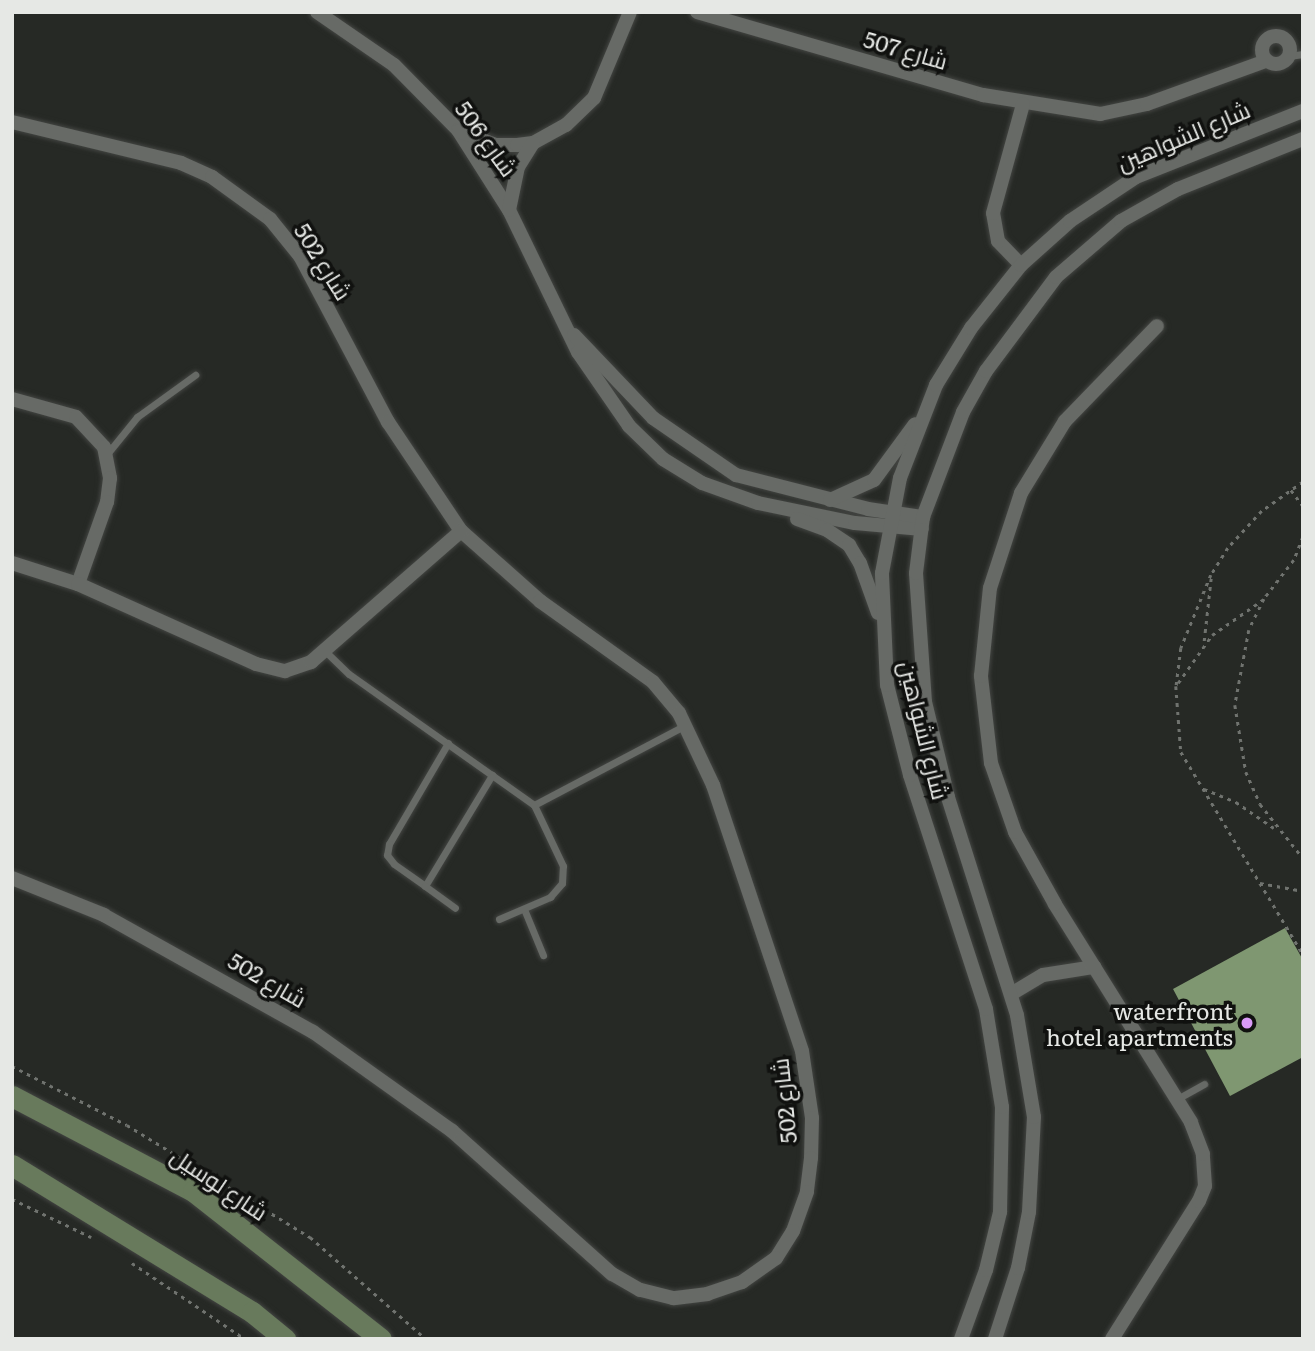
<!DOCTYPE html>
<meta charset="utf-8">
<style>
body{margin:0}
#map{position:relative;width:1315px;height:1351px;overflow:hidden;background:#262925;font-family:Literata,Cairo,serif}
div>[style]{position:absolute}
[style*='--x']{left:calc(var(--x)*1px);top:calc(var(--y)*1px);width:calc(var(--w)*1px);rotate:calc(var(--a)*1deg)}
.building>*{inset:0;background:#7f9771}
.path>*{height:2.5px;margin-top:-1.25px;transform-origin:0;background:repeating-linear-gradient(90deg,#70736f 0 3.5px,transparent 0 8.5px)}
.roads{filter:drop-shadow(0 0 2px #434542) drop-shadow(0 0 2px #434542)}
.lane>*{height:7px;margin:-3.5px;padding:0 3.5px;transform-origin:3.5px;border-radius:3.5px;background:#676a66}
.street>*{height:14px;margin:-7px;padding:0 7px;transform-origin:7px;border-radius:7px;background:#676a66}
.street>.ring{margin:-7px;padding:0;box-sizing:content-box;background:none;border:14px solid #676a66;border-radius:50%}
.secondary>*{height:21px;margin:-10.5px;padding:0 10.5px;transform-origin:10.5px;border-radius:10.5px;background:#687a5c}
.dots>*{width:19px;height:19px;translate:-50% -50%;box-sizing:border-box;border:4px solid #10110f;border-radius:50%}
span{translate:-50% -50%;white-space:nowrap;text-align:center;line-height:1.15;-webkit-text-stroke:7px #10110f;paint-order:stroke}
.street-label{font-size:23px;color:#e6e8e5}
.poi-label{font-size:23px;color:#e6e8e5}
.right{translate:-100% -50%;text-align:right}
.frame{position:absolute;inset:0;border:14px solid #e6e8e5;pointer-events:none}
</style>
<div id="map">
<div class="building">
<div style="clip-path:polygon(1285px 928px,1303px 960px,1303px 1057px,1230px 1096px,1173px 989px)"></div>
</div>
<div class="path">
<div style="--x:1303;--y:482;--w:50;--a:144.7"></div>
<div style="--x:1262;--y:511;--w:50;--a:132.6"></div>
<div style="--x:1228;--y:548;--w:32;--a:122"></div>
<div style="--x:1211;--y:575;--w:79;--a:112.3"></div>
<div style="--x:1181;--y:648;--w:38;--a:97"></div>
<div style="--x:1176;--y:686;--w:66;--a:85.7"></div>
<div style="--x:1181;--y:752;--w:236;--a:58.9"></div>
<div style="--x:1291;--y:490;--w:20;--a:53"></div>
<div style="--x:1303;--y:537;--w:25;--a:111"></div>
<div style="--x:1294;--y:560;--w:49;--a:127.6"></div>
<div style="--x:1264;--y:599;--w:34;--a:116"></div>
<div style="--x:1249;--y:630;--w:76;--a:100.6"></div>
<div style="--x:1235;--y:705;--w:68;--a:80.7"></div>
<div style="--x:1246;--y:772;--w:35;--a:66"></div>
<div style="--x:1260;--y:804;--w:69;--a:51.5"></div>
<div style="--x:1204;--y:641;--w:63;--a:-83.7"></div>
<div style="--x:1178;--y:683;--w:59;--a:-54.7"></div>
<div style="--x:1212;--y:635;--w:63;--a:-34.7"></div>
<div style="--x:1204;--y:789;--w:35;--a:22"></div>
<div style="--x:1236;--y:802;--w:46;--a:34.4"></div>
<div style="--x:1260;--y:883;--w:44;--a:10.5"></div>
<div style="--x:12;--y:1066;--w:129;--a:27.2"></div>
<div style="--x:127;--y:1125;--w:215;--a:31.5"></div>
<div style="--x:310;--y:1237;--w:154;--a:41.3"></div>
<div style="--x:12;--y:1199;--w:88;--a:25.7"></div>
<div style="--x:132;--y:1263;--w:136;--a:33.9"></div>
</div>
<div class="roads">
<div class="lane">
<div style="--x:1289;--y:56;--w:14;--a:-8"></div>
<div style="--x:107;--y:454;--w:48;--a:-51"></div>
<div style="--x:137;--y:417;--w:72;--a:-35.9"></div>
<div style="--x:325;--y:651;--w:33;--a:44"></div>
<div style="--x:349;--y:674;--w:227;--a:35.3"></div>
<div style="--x:534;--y:805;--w:172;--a:-27.8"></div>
<div style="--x:448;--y:743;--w:117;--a:120.3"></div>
<div style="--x:389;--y:844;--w:11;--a:100"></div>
<div style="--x:387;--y:855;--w:11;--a:52"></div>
<div style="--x:394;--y:864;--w:38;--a:35"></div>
<div style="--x:425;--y:886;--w:130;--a:-58.9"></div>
<div style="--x:425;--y:886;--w:37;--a:36"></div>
<div style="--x:524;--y:909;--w:50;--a:67.6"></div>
<div style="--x:499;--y:919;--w:56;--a:-23.3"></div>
<div style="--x:550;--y:897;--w:18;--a:-49"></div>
<div style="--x:562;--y:883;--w:17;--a:-87"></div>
<div style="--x:563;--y:866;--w:68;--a:-115.4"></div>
<div style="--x:1177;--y:1099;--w:31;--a:-29"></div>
</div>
<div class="street">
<div style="--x:317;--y:12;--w:93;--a:34.5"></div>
<div style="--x:394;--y:65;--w:91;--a:45.4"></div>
<div style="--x:458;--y:130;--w:95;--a:57.5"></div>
<div style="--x:509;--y:210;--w:158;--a:64.1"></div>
<div style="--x:578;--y:352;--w:90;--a:55.4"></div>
<div style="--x:629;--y:426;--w:47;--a:44.1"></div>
<div style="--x:663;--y:459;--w:46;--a:31.6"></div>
<div style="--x:702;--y:483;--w:59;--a:19.7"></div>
<div style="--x:758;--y:503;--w:99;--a:11.7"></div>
<div style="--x:855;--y:523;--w:67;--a:5.1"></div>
<div style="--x:697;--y:12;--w:298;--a:16.2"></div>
<div style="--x:983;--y:95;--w:119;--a:9.2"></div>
<div style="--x:1100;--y:114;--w:48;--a:-12"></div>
<div style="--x:1147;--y:104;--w:127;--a:-19.9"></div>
<div class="ring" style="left:1262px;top:36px;width:14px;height:14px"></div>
<div style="--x:12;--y:122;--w:174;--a:13.6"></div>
<div style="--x:181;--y:163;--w:34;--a:24"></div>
<div style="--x:212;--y:177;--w:72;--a:35.9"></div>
<div style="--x:270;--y:219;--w:48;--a:51"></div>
<div style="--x:300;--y:256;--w:188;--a:62.1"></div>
<div style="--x:388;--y:422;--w:131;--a:56.2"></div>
<div style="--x:461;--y:531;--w:106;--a:41.5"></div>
<div style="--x:540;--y:601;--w:139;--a:35.6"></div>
<div style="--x:653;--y:682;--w:40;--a:50"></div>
<div style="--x:679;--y:713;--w:80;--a:64.7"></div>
<div style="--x:713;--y:785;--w:280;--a:71.5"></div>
<div style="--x:802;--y:1051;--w:68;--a:81.5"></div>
<div style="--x:812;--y:1118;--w:40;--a:91.4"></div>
<div style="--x:811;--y:1158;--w:34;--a:97"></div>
<div style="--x:807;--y:1192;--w:41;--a:109.7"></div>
<div style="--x:793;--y:1231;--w:32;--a:122"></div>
<div style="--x:776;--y:1258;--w:42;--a:144.8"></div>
<div style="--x:742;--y:1282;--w:36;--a:161"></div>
<div style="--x:708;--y:1294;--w:35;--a:173"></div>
<div style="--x:673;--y:1298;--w:34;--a:-166"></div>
<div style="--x:640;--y:1290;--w:32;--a:-150"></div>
<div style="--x:612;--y:1274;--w:215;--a:-138.2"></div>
<div style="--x:452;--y:1131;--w:171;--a:-144.5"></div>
<div style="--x:313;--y:1032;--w:240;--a:-150.8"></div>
<div style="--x:104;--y:915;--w:99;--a:-158.1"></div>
<div style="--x:459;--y:131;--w:40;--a:21"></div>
<div style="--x:496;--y:145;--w:21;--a:0"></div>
<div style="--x:517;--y:145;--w:16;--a:-7"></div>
<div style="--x:533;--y:143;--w:38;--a:-29"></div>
<div style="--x:566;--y:125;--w:39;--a:-44"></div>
<div style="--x:594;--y:98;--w:93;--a:-67.3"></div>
<div style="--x:509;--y:210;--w:44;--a:-78.2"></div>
<div style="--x:518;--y:167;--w:28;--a:-58"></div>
<div style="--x:1021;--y:265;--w:33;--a:-134"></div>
<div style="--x:998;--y:241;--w:28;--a:-100"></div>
<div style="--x:993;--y:213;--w:113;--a:-74.6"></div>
<div style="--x:574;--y:335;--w:115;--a:46.4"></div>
<div style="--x:653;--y:418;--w:101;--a:34.5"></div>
<div style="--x:736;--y:475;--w:136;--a:14.4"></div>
<div style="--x:868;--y:509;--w:56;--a:8.3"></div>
<div style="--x:12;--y:399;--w:66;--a:15.7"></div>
<div style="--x:76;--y:417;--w:41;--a:47"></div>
<div style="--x:104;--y:447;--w:32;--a:79"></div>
<div style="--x:110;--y:478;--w:24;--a:97"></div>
<div style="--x:107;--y:502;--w:87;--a:109.5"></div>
<div style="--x:830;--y:500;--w:48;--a:-24.4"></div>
<div style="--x:874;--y:480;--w:69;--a:-53.8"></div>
<div style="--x:797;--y:519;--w:32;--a:20"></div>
<div style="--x:827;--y:530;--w:27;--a:34"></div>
<div style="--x:849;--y:545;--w:21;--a:59"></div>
<div style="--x:860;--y:563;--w:53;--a:70.2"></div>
<div style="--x:12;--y:563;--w:69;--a:17.7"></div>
<div style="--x:78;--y:584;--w:195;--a:24.2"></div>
<div style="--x:256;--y:664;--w:30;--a:14"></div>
<div style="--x:285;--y:671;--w:28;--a:-19"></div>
<div style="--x:311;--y:662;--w:199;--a:-41.1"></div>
<div style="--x:1011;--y:994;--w:37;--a:-31"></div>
<div style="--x:1043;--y:975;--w:52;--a:-8.9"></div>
<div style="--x:961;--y:1339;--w:73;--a:-70.1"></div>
<div style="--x:986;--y:1270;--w:60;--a:-76.4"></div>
<div style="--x:1000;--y:1212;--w:105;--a:-88.9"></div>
<div style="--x:1002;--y:1107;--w:99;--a:-99.3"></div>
<div style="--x:986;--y:1009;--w:246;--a:-108"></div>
<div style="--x:910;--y:775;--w:93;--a:-104.3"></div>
<div style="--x:887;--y:685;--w:112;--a:-92.6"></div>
<div style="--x:882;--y:573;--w:97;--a:-79.3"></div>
<div style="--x:900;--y:478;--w:100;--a:-68.8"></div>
<div style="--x:936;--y:385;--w:67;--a:-58.4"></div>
<div style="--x:971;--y:328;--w:80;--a:-51.6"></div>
<div style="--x:1021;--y:265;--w:66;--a:-41.9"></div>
<div style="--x:1070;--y:221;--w:79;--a:-33.7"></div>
<div style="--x:1136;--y:177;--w:180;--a:-21.6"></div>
<div style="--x:995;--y:1339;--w:75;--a:-72.1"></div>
<div style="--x:1018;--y:1268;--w:57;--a:-78.9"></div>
<div style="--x:1029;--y:1212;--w:95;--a:-87"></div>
<div style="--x:1034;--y:1117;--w:103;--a:-99.5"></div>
<div style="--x:1017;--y:1015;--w:229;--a:-107.6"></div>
<div style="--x:948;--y:797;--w:98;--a:-103.6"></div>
<div style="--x:925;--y:702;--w:129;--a:-94"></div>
<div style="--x:916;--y:573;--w:56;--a:-82.9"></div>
<div style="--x:923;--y:517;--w:112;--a:-69.1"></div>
<div style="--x:963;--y:412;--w:47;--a:-60.7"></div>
<div style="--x:986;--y:371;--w:117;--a:-53.3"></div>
<div style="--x:1056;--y:277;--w:86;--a:-40.7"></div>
<div style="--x:1121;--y:221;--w:65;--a:-29.3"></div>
<div style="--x:1178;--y:189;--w:135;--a:-21.8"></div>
<div style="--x:1112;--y:1339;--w:163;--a:-57.8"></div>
<div style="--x:1199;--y:1201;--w:16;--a:-68"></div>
<div style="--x:1205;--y:1186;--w:32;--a:-94"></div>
<div style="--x:1203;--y:1154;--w:34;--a:-111"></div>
<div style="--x:1191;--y:1122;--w:257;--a:-122"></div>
<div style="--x:1055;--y:904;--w:82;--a:-119.1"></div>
<div style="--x:1015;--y:832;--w:73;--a:-109.2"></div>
<div style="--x:991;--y:763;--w:88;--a:-96.6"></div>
<div style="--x:981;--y:676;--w:88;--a:-84.2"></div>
<div style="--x:990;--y:588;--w:100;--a:-71.9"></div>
<div style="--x:1021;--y:493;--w:84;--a:-58.6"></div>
<div style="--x:1065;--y:421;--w:132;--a:-45.9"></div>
</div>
<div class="secondary">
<div style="--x:12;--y:1096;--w:204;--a:27.7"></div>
<div style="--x:193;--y:1191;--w:239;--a:38.2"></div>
<div style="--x:12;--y:1165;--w:281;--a:31.5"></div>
<div style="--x:252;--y:1312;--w:43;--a:39.3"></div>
</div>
</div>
<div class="dots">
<div style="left:1247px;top:1023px;background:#d99af7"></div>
</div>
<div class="street-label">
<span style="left:906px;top:49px;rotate:16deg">شارع 507</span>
<span style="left:1183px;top:135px;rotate:-23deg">شارع الشواهين</span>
<span style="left:487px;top:138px;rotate:54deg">شارع 506</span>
<span style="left:324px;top:261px;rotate:58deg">شارع 502</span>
<span style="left:925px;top:730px;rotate:76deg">شارع الشواهين</span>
<span style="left:268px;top:979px;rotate:30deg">شارع 502</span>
<span style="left:783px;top:1101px;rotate:-96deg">شارع 502</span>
<span style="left:220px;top:1183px;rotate:34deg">شارع لوسيل</span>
</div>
<div class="poi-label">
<span class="right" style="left:1233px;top:1023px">waterfront<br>hotel apartments</span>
</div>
<div class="frame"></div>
</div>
